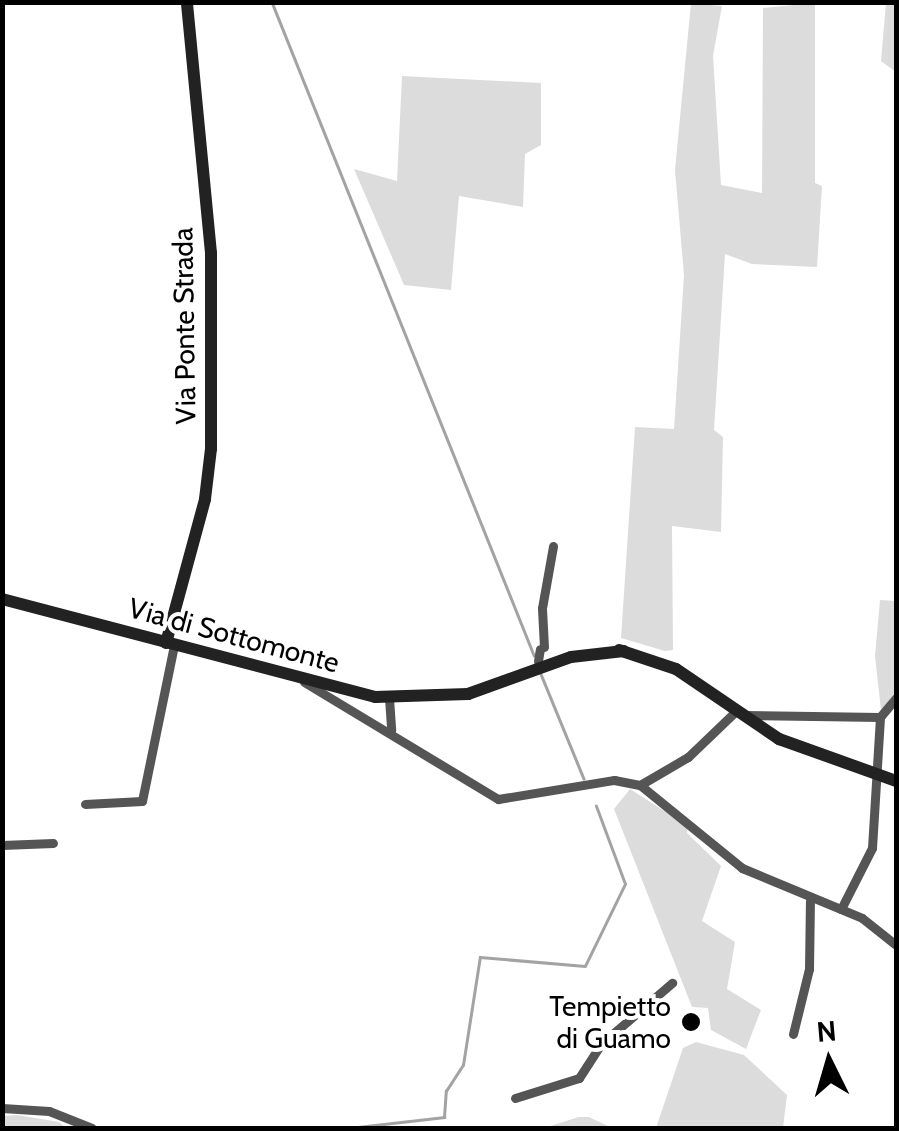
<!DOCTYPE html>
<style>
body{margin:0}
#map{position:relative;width:899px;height:1131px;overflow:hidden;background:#fff;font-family:Cabin,sans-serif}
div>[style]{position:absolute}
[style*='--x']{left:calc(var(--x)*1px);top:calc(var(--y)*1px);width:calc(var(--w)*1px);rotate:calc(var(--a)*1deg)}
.green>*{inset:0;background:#dcdcdc}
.stream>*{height:2.5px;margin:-1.25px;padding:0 1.25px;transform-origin:1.25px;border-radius:1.25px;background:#a3a3a3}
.street>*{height:9px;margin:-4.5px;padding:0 4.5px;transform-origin:4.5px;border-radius:4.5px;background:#555}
.secondary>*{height:12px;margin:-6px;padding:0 6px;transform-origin:6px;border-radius:6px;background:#222}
.dots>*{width:28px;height:28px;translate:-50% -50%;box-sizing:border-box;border:5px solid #fff;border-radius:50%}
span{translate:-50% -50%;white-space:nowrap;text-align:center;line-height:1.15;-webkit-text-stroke:8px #fff;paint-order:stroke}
.street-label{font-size:28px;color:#000}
.poi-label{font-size:28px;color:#000}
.right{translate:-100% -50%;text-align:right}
.frame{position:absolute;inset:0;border:5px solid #000;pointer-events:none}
.north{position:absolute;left:779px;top:1011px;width:100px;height:100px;-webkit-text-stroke:8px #fff;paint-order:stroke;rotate:355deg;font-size:28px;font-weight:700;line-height:40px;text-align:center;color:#000}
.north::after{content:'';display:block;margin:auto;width:35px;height:45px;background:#000;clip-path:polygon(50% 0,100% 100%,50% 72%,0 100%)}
</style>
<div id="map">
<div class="green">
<div style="clip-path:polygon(691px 3px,722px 6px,713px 56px,721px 185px,762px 193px,763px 8px,815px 3px,815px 183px,822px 186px,817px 267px,752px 264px,725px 254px,714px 430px,723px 437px,721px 532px,672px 526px,673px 650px,665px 651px,621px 638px,635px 427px,674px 429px,684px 275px,675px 170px)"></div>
<div style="clip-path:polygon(886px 3px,896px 3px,896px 72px,881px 61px)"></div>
<div style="clip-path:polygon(402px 76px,541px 83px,541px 145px,525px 154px,523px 207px,459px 196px,451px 290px,404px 285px,354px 169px,397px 181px)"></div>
<div style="clip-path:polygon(880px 600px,896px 601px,896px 694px,881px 710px,875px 656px)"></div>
<div style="clip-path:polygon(630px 789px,688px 826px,687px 833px,721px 866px,702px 921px,735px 942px,727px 989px,761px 1010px,746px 1049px,711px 1030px,708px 1008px,692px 1007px,614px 809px)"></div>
<div style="clip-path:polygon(696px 1042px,744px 1055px,787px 1095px,783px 1128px,656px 1128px,683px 1048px)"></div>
<div style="clip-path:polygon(17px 1115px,59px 1122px,66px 1128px,3px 1128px,3px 1116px)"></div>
<div style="clip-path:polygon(589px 1117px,612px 1128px,544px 1128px,579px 1117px)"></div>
</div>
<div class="stream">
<div style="--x:272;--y:2;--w:704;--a:68.14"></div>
<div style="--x:541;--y:674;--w:113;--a:67.7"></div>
<div style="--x:349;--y:1128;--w:96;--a:-6.6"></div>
<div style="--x:444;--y:1117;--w:26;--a:-86"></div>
<div style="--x:446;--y:1091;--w:31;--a:-57"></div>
<div style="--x:463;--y:1065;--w:109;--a:-81.1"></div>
<div style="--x:480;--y:957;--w:105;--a:4.9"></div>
<div style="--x:585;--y:966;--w:91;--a:-64"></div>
<div style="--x:625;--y:884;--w:83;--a:-110.4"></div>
</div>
<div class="street">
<div style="--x:544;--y:647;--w:39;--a:-93"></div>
<div style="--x:542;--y:608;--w:63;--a:-79.9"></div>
<div style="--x:538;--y:661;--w:12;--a:-81"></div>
<div style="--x:304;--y:682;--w:227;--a:31.1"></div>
<div style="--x:498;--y:799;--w:118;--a:-9.3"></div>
<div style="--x:614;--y:780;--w:26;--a:11"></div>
<div style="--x:640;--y:785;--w:132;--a:39.1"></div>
<div style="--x:742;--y:868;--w:130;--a:22.6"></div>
<div style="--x:862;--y:918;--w:43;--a:38.5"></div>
<div style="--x:389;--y:698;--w:32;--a:86"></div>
<div style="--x:743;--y:715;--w:137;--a:0.8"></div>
<div style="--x:640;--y:785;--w:56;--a:-30.3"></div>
<div style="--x:688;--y:757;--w:65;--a:-43.8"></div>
<div style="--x:85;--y:804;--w:57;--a:-3"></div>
<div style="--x:142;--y:801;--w:159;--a:-78.4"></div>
<div style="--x:2;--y:845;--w:51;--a:-2.2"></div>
<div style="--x:841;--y:909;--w:68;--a:-63.1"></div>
<div style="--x:872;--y:848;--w:131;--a:-86.5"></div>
<div style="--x:880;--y:717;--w:25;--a:-50"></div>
<div style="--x:793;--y:1034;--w:67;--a:-76.2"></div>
<div style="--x:809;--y:969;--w:68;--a:-89.2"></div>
<div style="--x:515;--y:1098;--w:67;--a:-17.4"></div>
<div style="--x:579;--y:1078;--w:40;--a:-57.1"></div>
<div style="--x:601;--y:1044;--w:94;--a:-40.7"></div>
<div style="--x:2;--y:1108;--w:47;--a:3.7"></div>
<div style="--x:49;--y:1111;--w:46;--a:21.6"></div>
</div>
<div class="secondary">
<div style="--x:2;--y:599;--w:386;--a:14.7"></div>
<div style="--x:375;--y:697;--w:93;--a:-1.8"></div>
<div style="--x:468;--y:694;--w:109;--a:-19.8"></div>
<div style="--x:571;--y:657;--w:53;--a:-6.5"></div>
<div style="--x:166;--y:643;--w:149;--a:-74.8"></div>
<div style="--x:205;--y:499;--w:50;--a:-83.2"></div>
<div style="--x:211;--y:449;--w:196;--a:-90"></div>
<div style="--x:211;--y:253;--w:252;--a:-95.5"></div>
<div style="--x:619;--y:650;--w:60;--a:18.4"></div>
<div style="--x:676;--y:669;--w:125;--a:34.2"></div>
<div style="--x:779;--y:739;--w:124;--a:19.7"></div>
</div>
<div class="dots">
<div style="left:691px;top:1022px;background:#000"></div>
</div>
<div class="street-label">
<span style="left:184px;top:326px;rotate:-91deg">Via Ponte Strada</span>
<span style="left:234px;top:635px;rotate:15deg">Via di Sottomonte</span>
</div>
<div class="poi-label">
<span class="right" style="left:671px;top:1022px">Tempietto<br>di Guamo</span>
</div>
<div class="frame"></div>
<div class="north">N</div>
</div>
